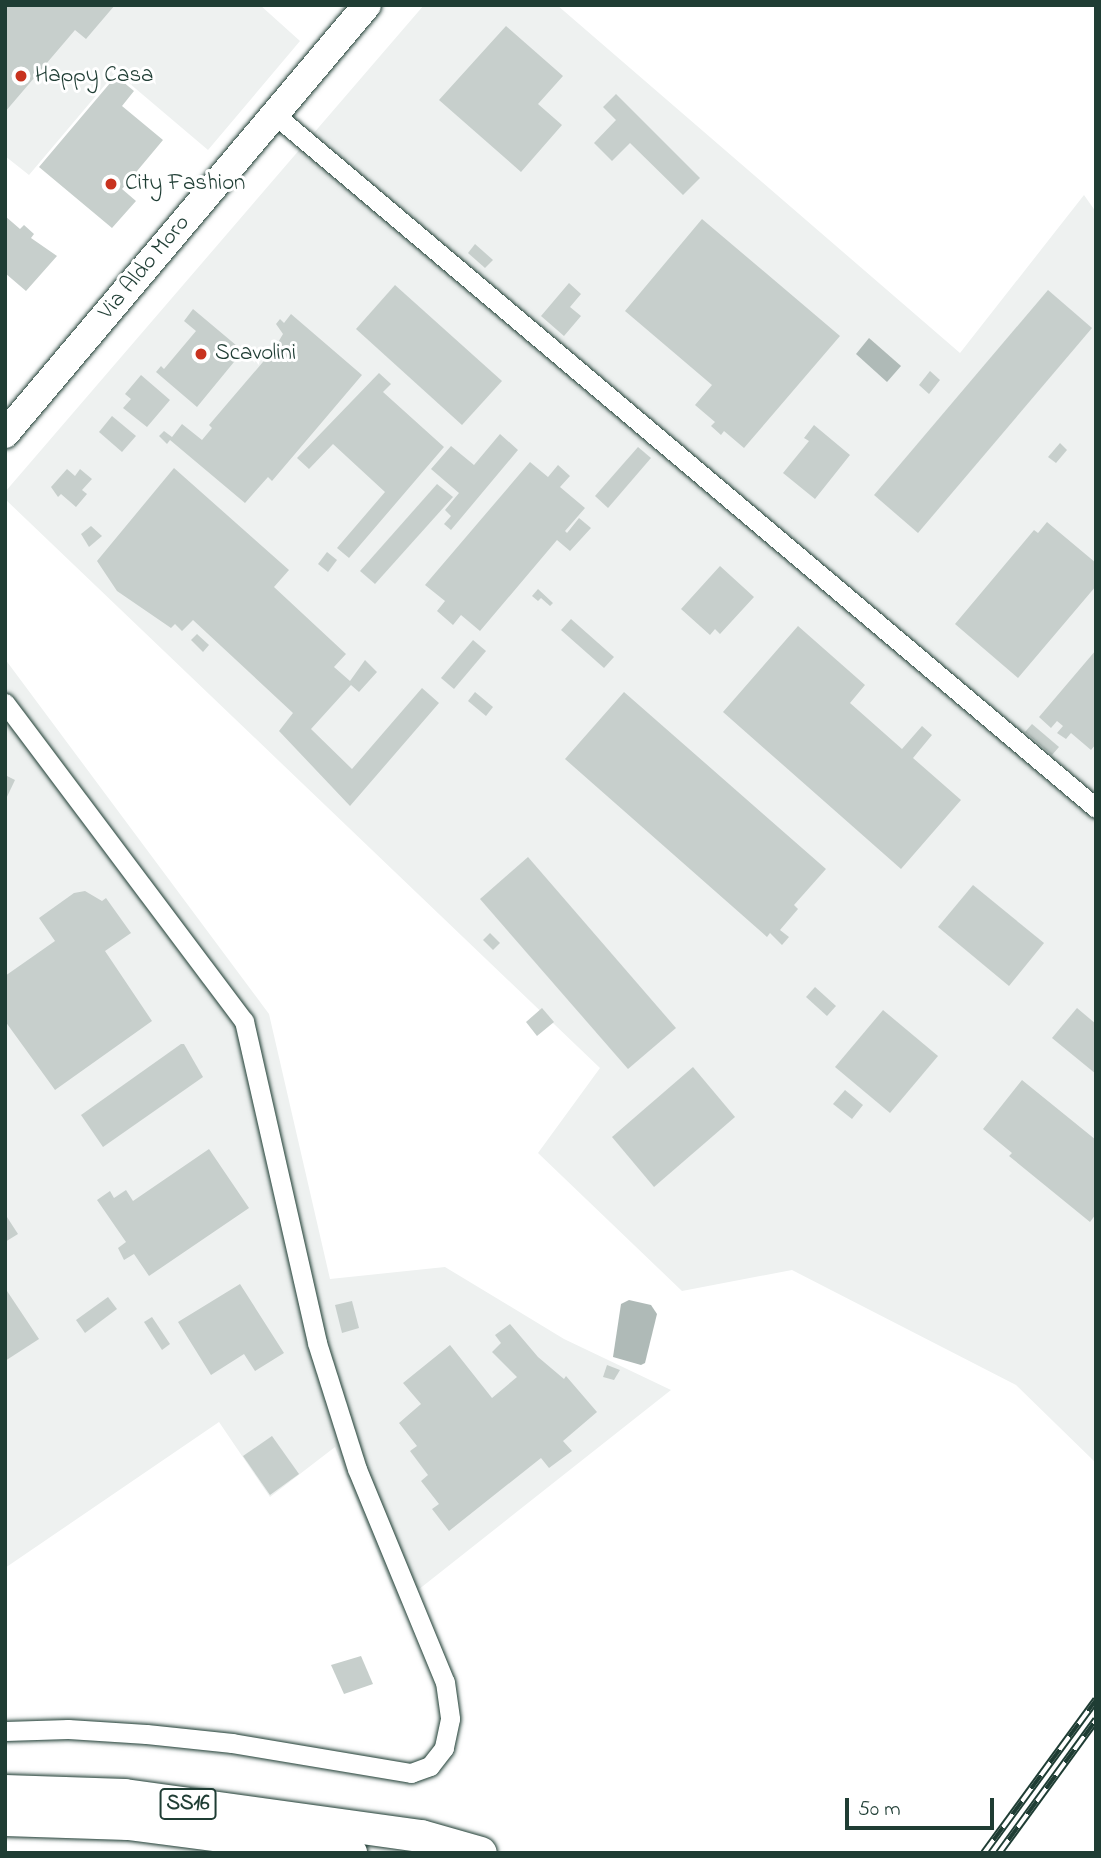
<!DOCTYPE html>
<style>
body{margin:0}
#map{position:relative;width:1101px;height:1858px;overflow:hidden;background:#fff;font-family:"Indie Flower",sans-serif}
div>[style]{position:absolute}
[style*='--x']{left:calc(var(--x)*1px);top:calc(var(--y)*1px);width:calc(var(--w)*1px);rotate:calc(var(--a)*1deg)}
.built>*{inset:0;background:#eef1f0}
.water>*{inset:0;background:#afbab7}
.building>*{inset:0;background:#c7cfcc}
.roads{filter:drop-shadow(0 0 2px #1f3d34) drop-shadow(0 0 2px #1f3d34)}
.minor>*{height:19px;margin:-9.5px;padding:0 9.5px;transform-origin:9.5px;border-radius:9.5px;background:#fff}
.secondary>*{height:28px;margin:-14px;padding:0 14px;transform-origin:14px;border-radius:14px;background:#fff}
.trunk>*{height:32px;margin:-16px;padding:0 16px;transform-origin:16px;border-radius:16px;background:#fff}
.rail>*{height:8px;margin-top:-4px;transform-origin:0;background:repeating-linear-gradient(90deg,#fff 0 16px,#1f3d34 0 32px);box-sizing:border-box;border-block:2px solid #1f3d34}
.dots>*{width:19px;height:19px;translate:-50% -50%;box-sizing:border-box;border:4px solid #fff;border-radius:50%}
span{translate:-50% -50%;white-space:nowrap;text-align:center;line-height:1.15;-webkit-text-stroke:6px #fff;paint-order:stroke}
.shield-label span{padding:2px 5px;background:#fff;border:2px solid;border-radius:5px;-webkit-text-stroke-width:0}
.shield-label{font-size:21px;color:#1f3d34;font-weight:700}
.poi-label{font-size:23px;color:#1f3d34}
.left{translate:0 -50%;text-align:left}
.street-label{font-size:23px;color:#1f3d34}
.frame{position:absolute;inset:0;border:7px solid #1f3d34;pointer-events:none}
.scale{position:absolute;left:845px;top:1798px;width:149px;height:32px;box-sizing:border-box;border:4px solid #1f3d34;border-top:0;padding-left:9px;font-size:21px;line-height:24px;white-space:nowrap;color:#1f3d34;-webkit-text-stroke:5px #fff;paint-order:stroke}
</style>
<div id="map">
<div class="built">
<div style="clip-path:polygon(5px 5px,260px 5px,300px 41px,208px 150px,116px 72px,29px 175px,5px 156px)"></div>
<div style="clip-path:polygon(424px 5px,557px 5px,960px 353px,1084px 195px,1096px 212px,1096px 1463px,1016px 1385px,792px 1270px,682px 1291px,538px 1153px,600px 1068px,5px 499px,5px 492px)"></div>
<div style="clip-path:polygon(5px 659px,269px 1014px,330px 1279px,445px 1267px,564px 1339px,671px 1390px,399px 1605px,335px 1447px,270px 1497px,219px 1422px,5px 1568px)"></div>
</div>
<div class="water">
<div style="clip-path:polygon(869px 338px,901px 366px,887px 382px,856px 354px)"></div>
<div style="clip-path:polygon(629px 1300px,651px 1305px,657px 1314px,645px 1363px,641px 1365px,613px 1357px,621px 1304px)"></div>
</div>
<div class="building">
<div style="clip-path:polygon(5px 5px,115px 5px,86px 39px,75px 30px,5px 112px)"></div>
<div style="clip-path:polygon(506px 26px,563px 76px,538px 104px,562px 125px,521px 172px,439px 100px)"></div>
<div style="clip-path:polygon(116px 76px,134px 91px,122px 106px,163px 140px,122px 189px,136px 201px,112px 228px,39px 167px)"></div>
<div style="clip-path:polygon(616px 94px,700px 178px,683px 195px,630px 143px,612px 161px,594px 143px,616px 120px,603px 107px)"></div>
<div style="clip-path:polygon(5px 216px,20px 229px,24px 225px,34px 234px,31px 238px,57px 256px,26px 291px,5px 273px)"></div>
<div style="clip-path:polygon(702px 219px,840px 336px,744px 448px,724px 431px,721px 435px,711px 426px,715px 422px,695px 405px,712px 385px,625px 311px)"></div>
<div style="clip-path:polygon(475px 244px,493px 260px,485px 268px,468px 253px)"></div>
<div style="clip-path:polygon(569px 283px,581px 294px,570px 307px,581px 316px,564px 336px,541px 316px)"></div>
<div style="clip-path:polygon(395px 285px,502px 381px,462px 425px,356px 329px)"></div>
<div style="clip-path:polygon(1048px 290px,1092px 328px,918px 533px,874px 495px)"></div>
<div style="clip-path:polygon(193px 309px,243px 351px,197px 407px,156px 372px,161px 366px,164px 369px,196px 331px,184px 321px)"></div>
<div style="clip-path:polygon(291px 314px,362px 375px,272px 481px,268px 477px,245px 503px,170px 440px,167px 444px,159px 436px,164px 431px,172px 437px,182px 424px,202px 440px,212px 428px,209px 425px,274px 349px,283px 334px,276px 324px,280px 319px,284px 323px)"></div>
<div style="clip-path:polygon(930px 371px,940px 380px,929px 394px,919px 385px)"></div>
<div style="clip-path:polygon(379px 373px,391px 384px,383px 392px,444px 447px,349px 558px,337px 548px,385px 492px,333px 444px,309px 469px,297px 458px)"></div>
<div style="clip-path:polygon(141px 375px,170px 400px,147px 427px,123px 408px,131px 399px,125px 394px)"></div>
<div style="clip-path:polygon(112px 416px,136px 436px,122px 452px,99px 432px)"></div>
<div style="clip-path:polygon(814px 425px,850px 455px,815px 499px,783px 473px,809px 441px,804px 438px)"></div>
<div style="clip-path:polygon(500px 434px,518px 450px,451px 530px,444px 524px,451px 516px,445px 510px,459px 493px,431px 469px,451px 446px,474px 465px)"></div>
<div style="clip-path:polygon(1060px 443px,1067px 450px,1056px 463px,1048px 457px)"></div>
<div style="clip-path:polygon(638px 447px,651px 458px,608px 508px,595px 496px)"></div>
<div style="clip-path:polygon(530px 462px,548px 477px,558px 465px,570px 476px,560px 487px,585px 508px,565px 531px,567px 533px,579px 518px,591px 528px,570px 551px,557px 540px,480px 631px,461px 615px,453px 625px,437px 611px,445px 601px,425px 585px)"></div>
<div style="clip-path:polygon(174px 468px,289px 570px,274px 587px,346px 654px,334px 667px,350px 681px,365px 660px,377px 672px,359px 692px,351px 685px,311px 729px,352px 769px,422px 688px,439px 703px,350px 806px,279px 731px,293px 713px,193px 620px,182px 631px,175px 624px,171px 628px,117px 591px,97px 561px)"></div>
<div style="clip-path:polygon(67px 469px,75px 476px,80px 469px,92px 479px,82px 490px,87px 494px,76px 507px,61px 494px,58px 497px,51px 487px)"></div>
<div style="clip-path:polygon(437px 484px,453px 497px,375px 584px,360px 571px)"></div>
<div style="clip-path:polygon(1047px 522px,1096px 563px,1096px 586px,1018px 678px,955px 624px,1034px 530px,1038px 533px)"></div>
<div style="clip-path:polygon(91px 526px,102px 536px,89px 547px,81px 534px)"></div>
<div style="clip-path:polygon(327px 552px,337px 560px,328px 572px,318px 564px)"></div>
<div style="clip-path:polygon(720px 566px,754px 597px,720px 634px,715px 629px,710px 635px,681px 609px)"></div>
<div style="clip-path:polygon(538px 589px,553px 603px,550px 606px,541px 598px,538px 601px,532px 596px)"></div>
<div style="clip-path:polygon(571px 619px,614px 657px,604px 668px,561px 630px)"></div>
<div style="clip-path:polygon(798px 626px,865px 685px,850px 703px,902px 749px,922px 726px,932px 735px,913px 758px,961px 800px,901px 869px,723px 712px)"></div>
<div style="clip-path:polygon(197px 634px,209px 645px,203px 652px,191px 640px)"></div>
<div style="clip-path:polygon(473px 640px,486px 651px,454px 689px,441px 678px)"></div>
<div style="clip-path:polygon(1096px 650px,1096px 744px,1091px 750px,1071px 733px,1066px 739px,1057px 733px,1063px 726px,1057px 721px,1051px 728px,1039px 717px)"></div>
<div style="clip-path:polygon(475px 692px,493px 707px,486px 716px,468px 701px)"></div>
<div style="clip-path:polygon(624px 692px,826px 869px,794px 905px,798px 909px,780px 930px,789px 937px,782px 945px,770px 933px,767px 937px,565px 759px)"></div>
<div style="clip-path:polygon(1032px 724px,1059px 747px,1052px 755px,1025px 732px)"></div>
<div style="clip-path:polygon(5px 775px,15px 780px,5px 801px)"></div>
<div style="clip-path:polygon(528px 857px,676px 1028px,628px 1069px,480px 899px)"></div>
<div style="clip-path:polygon(973px 885px,1044px 943px,1009px 986px,938px 927px)"></div>
<div style="clip-path:polygon(85px 891px,102px 901px,106px 898px,131px 933px,105px 951px,152px 1021px,55px 1090px,5px 1021px,5px 976px,55px 941px,39px 918px,74px 893px)"></div>
<div style="clip-path:polygon(490px 933px,500px 943px,493px 950px,483px 940px)"></div>
<div style="clip-path:polygon(815px 987px,836px 1006px,827px 1016px,806px 997px)"></div>
<div style="clip-path:polygon(542px 1008px,554px 1022px,537px 1036px,526px 1022px)"></div>
<div style="clip-path:polygon(1077px 1008px,1096px 1024px,1096px 1074px,1052px 1038px)"></div>
<div style="clip-path:polygon(883px 1010px,938px 1056px,890px 1113px,835px 1067px)"></div>
<div style="clip-path:polygon(181px 1044px,184px 1044px,203px 1077px,103px 1147px,81px 1115px)"></div>
<div style="clip-path:polygon(693px 1067px,735px 1117px,654px 1187px,612px 1137px)"></div>
<div style="clip-path:polygon(1022px 1080px,1096px 1140px,1096px 1214px,1090px 1222px,1009px 1156px,1012px 1153px,983px 1129px)"></div>
<div style="clip-path:polygon(845px 1090px,863px 1105px,852px 1119px,833px 1104px)"></div>
<div style="clip-path:polygon(209px 1149px,249px 1208px,149px 1276px,134px 1254px,124px 1260px,118px 1248px,126px 1242px,97px 1200px,110px 1191px,114px 1198px,126px 1190px,133px 1201px)"></div>
<div style="clip-path:polygon(5px 1214px,18px 1234px,5px 1242px)"></div>
<div style="clip-path:polygon(240px 1284px,284px 1353px,255px 1371px,244px 1354px,211px 1375px,178px 1322px)"></div>
<div style="clip-path:polygon(5px 1288px,39px 1339px,5px 1361px)"></div>
<div style="clip-path:polygon(108px 1297px,117px 1309px,85px 1333px,76px 1320px)"></div>
<div style="clip-path:polygon(352px 1301px,359px 1328px,342px 1333px,335px 1305px)"></div>
<div style="clip-path:polygon(152px 1317px,170px 1344px,162px 1350px,144px 1322px)"></div>
<div style="clip-path:polygon(510px 1324px,538px 1357px,564px 1379px,566px 1376px,597px 1412px,563px 1441px,572px 1451px,549px 1468px,541px 1458px,449px 1531px,432px 1509px,439px 1504px,421px 1481px,428px 1475px,410px 1451px,417px 1446px,399px 1423px,421px 1404px,403px 1383px,450px 1345px,492px 1398px,517px 1377px,492px 1352px,501px 1343px,495px 1335px)"></div>
<div style="clip-path:polygon(607px 1365px,620px 1370px,614px 1380px,603px 1377px)"></div>
<div style="clip-path:polygon(272px 1436px,299px 1474px,270px 1495px,243px 1456px)"></div>
<div style="clip-path:polygon(361px 1656px,373px 1684px,344px 1694px,331px 1665px)"></div>
</div>
<div class="roads">
<div class="minor">
<div style="--x:274;--y:114;--w:1076;--a:40.17"></div>
<div style="--x:5;--y:703;--w:398;--a:53.1"></div>
<div style="--x:244;--y:1021;--w:330;--a:77.2"></div>
<div style="--x:317;--y:1343;--w:132;--a:72.4"></div>
<div style="--x:357;--y:1469;--w:230;--a:67.6"></div>
<div style="--x:445;--y:1682;--w:37;--a:82"></div>
<div style="--x:450;--y:1719;--w:30;--a:102"></div>
<div style="--x:444;--y:1748;--w:23;--a:128"></div>
<div style="--x:430;--y:1766;--w:20;--a:160"></div>
<div style="--x:411;--y:1773;--w:181;--a:-170.5"></div>
<div style="--x:232;--y:1743;--w:86;--a:-174"></div>
<div style="--x:146;--y:1734;--w:78;--a:-176.3"></div>
<div style="--x:68;--y:1729;--w:63;--a:178.2"></div>
</div>
<div class="secondary">
<div style="--x:5;--y:434;--w:561;--a:-49.84"></div>
</div>
<div class="trunk">
<div style="--x:5;--y:1791;--w:120;--a:1.9"></div>
<div style="--x:125;--y:1795;--w:299;--a:7.9"></div>
<div style="--x:421;--y:1836;--w:62;--a:15.8"></div>
<div style="--x:5;--y:1820;--w:123;--a:1.9"></div>
<div style="--x:128;--y:1824;--w:225;--a:7.4"></div>
</div>
</div>
<div class="rail">
<div style="--x:984;--y:1853;--w:190;--a:-53.8"></div>
<div style="--x:999;--y:1853;--w:165;--a:-53.9"></div>
</div>
<div class="dots">
<div style="left:21px;top:76px;background:#c8321e"></div>
<div style="left:111px;top:184px;background:#c8321e"></div>
<div style="left:201px;top:354px;background:#c8321e"></div>
</div>
<div class="shield-label">
<span style="left:188px;top:1804px">SS16</span>
</div>
<div class="poi-label">
<span class="left" style="left:35px;top:76px">Happy Casa</span>
<span class="left" style="left:125px;top:184px">City Fashion</span>
<span class="left" style="left:215px;top:354px">Scavolini</span>
</div>
<div class="street-label">
<span style="left:145px;top:268px;rotate:-50deg">Via Aldo Moro</span>
</div>
<div class="frame"></div>
<div class="scale">50 m</div>
</div>
